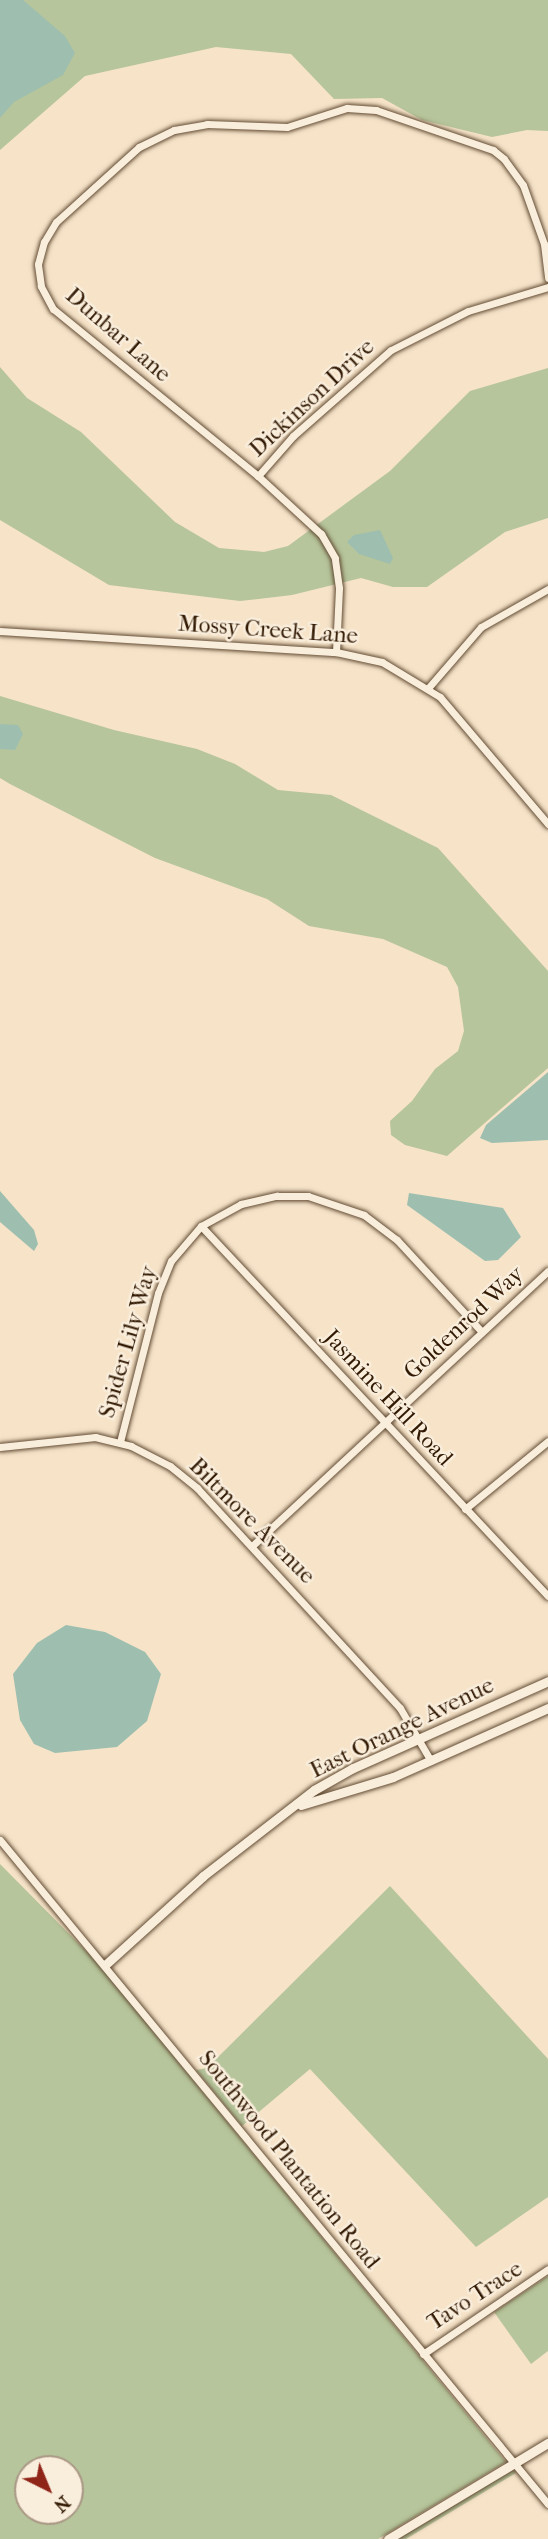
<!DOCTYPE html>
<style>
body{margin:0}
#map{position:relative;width:548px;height:2539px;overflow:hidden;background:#f6e3c8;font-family:"IM FELL French Canon",serif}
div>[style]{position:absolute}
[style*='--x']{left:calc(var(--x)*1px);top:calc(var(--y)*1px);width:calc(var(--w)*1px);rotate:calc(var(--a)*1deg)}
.green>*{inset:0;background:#b6c59b}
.water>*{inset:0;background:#9ebfaf}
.roads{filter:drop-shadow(0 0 2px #624c34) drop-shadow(0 0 2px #624c34)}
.minor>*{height:7px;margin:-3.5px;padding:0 3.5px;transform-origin:3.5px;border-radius:3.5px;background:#f9eddb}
.tertiary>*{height:9px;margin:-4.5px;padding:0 4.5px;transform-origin:4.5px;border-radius:4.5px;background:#f9eddb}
span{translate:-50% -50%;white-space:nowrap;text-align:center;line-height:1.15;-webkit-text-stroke:5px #f9eddb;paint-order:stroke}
.street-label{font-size:23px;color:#311903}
.north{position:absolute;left:14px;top:2455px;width:70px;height:70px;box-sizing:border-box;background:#f9eddb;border:2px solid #a99885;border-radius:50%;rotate:137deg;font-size:19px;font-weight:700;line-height:28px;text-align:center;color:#311903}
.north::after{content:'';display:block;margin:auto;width:24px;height:32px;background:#8f2418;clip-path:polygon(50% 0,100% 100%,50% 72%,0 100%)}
</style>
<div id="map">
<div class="green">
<div style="clip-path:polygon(0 0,548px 0,548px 131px,527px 130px,492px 137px,422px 120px,382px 98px,334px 99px,291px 54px,216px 47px,85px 76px,0 150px)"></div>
<div style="clip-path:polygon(0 367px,27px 398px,81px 432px,175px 522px,219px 548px,264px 552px,288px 546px,390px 471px,470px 391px,548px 368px,548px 518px,505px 532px,427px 587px,393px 587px,361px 578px,292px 595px,240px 601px,109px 585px,0 520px)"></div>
<div style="clip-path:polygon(0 696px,114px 730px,197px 749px,235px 764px,278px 790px,331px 795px,438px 848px,548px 971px,548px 1068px,447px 1156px,405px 1145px,391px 1135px,390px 1121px,412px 1101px,435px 1069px,458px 1051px,464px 1031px,458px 987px,447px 967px,383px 939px,309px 926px,267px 899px,155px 858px,10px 784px,0 778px)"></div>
<div style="clip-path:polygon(evenodd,0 1864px,93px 1958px,506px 2462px,378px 2539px,0 2539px,0 1864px,28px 2469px,70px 2469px,70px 2511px,28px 2511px,28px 2469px)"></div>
<div style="clip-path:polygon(390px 1886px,548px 2059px,548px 2197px,476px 2247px,310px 2069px,242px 2126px,196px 2070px,207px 2068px)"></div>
<div style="clip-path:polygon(548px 2276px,548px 2351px,531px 2364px,494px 2312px)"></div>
<div style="clip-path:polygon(513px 2470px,516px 2473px,406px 2539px,398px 2539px)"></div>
</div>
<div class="water">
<div style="clip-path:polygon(0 0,23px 0,65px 36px,75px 53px,63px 75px,14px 102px,0 118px)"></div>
<div style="clip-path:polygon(380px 530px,393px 558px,390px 564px,359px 554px,347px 542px,354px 535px)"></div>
<div style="clip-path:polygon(0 724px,18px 725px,23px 734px,15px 750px,0 749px)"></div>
<div style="clip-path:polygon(548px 1072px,548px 1140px,492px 1143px,480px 1138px,486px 1125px)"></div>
<div style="clip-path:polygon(0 1191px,34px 1230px,38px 1244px,34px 1251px,0 1222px)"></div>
<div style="clip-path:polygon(409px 1193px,503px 1208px,521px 1237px,498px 1260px,485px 1261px,407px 1205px)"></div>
<div style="clip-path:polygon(66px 1625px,105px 1632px,145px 1652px,161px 1674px,147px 1721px,117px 1747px,55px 1753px,34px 1744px,20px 1720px,13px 1674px,37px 1643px)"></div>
</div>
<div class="roads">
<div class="minor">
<div style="--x:258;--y:476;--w:53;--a:-48.8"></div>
<div style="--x:293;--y:436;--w:130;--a:-41.3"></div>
<div style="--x:391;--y:350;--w:86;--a:-26.9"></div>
<div style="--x:468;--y:311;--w:84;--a:-16.7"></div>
<div style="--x:0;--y:631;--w:337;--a:3.6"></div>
<div style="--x:336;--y:652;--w:47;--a:12.3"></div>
<div style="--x:382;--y:662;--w:68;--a:31.1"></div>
<div style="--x:440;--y:697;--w:167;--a:49.6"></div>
<div style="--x:336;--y:652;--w:64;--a:-87.3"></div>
<div style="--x:339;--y:588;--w:30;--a:-98"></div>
<div style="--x:335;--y:558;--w:28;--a:-120"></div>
<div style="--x:321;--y:534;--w:86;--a:-137.4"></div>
<div style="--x:258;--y:476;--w:264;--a:-140.8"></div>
<div style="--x:53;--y:309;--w:26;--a:-118"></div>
<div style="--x:41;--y:286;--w:22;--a:-98"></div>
<div style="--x:38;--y:264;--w:23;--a:-75"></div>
<div style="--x:44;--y:242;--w:23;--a:-59"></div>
<div style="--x:56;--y:222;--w:112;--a:-42.1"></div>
<div style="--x:139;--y:147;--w:39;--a:-26"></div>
<div style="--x:174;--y:130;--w:34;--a:-10"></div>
<div style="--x:207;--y:124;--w:80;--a:2.1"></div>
<div style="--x:287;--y:127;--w:63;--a:-17.6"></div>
<div style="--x:347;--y:108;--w:29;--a:4"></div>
<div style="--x:376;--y:110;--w:124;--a:18.9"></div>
<div style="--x:493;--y:150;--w:14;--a:39"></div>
<div style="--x:504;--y:159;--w:32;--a:54"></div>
<div style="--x:523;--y:185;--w:63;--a:70.4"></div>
<div style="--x:544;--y:244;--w:34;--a:83"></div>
<div style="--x:429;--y:687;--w:79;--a:-49.1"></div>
<div style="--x:481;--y:627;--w:77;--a:-29.6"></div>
<div style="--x:201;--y:1226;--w:507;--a:46.84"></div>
<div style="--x:120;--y:1442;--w:154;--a:-75.7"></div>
<div style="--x:158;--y:1293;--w:35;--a:-68"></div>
<div style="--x:171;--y:1261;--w:46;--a:-49.4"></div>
<div style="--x:201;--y:1226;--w:46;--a:-28.8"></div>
<div style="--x:241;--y:1204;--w:37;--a:-13"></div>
<div style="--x:277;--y:1196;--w:31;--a:0"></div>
<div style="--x:308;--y:1196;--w:59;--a:18.7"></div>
<div style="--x:364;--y:1215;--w:41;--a:37.1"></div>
<div style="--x:397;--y:1240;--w:125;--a:47.3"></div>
<div style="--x:0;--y:1447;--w:96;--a:-6"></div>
<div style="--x:95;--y:1437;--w:37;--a:14"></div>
<div style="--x:131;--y:1446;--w:44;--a:27.1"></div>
<div style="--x:170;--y:1466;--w:35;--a:39"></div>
<div style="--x:197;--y:1488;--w:299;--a:47.3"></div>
<div style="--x:400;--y:1708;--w:61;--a:59.7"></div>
<div style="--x:465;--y:1509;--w:107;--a:-39.3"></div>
<div style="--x:252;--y:1546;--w:404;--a:-42.9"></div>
<div style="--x:0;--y:1840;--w:861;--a:50.47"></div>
<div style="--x:423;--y:2354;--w:151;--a:-34.2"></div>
</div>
<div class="tertiary">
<div style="--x:301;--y:1805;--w:96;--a:-16.9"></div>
<div style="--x:393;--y:1777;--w:170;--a:-24"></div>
<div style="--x:105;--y:1965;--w:132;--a:-42.2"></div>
<div style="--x:203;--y:1876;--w:140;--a:-37.8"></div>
<div style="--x:314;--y:1790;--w:45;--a:-29.4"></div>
<div style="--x:353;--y:1768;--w:214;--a:-24"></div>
<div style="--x:388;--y:2539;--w:187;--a:-31"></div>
</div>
</div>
<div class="street-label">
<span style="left:118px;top:335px;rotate:41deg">Dunbar Lane</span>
<span style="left:312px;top:398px;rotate:-43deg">Dickinson Drive</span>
<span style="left:268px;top:630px;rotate:4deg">Mossy Creek Lane</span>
<span style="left:464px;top:1323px;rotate:-43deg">Goldenrod Way</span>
<span style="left:128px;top:1342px;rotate:-74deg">Spider Lily Way</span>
<span style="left:388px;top:1398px;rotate:47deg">Jasmine Hill Road</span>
<span style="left:252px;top:1521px;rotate:45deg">Biltmore Avenue</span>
<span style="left:402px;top:1728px;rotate:-26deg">East Orange Avenue</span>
<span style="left:289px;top:2160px;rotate:51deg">Southwood Plantation Road</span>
<span style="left:475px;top:2296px;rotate:-33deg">Tavo Trace</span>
</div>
<div class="north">N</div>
</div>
